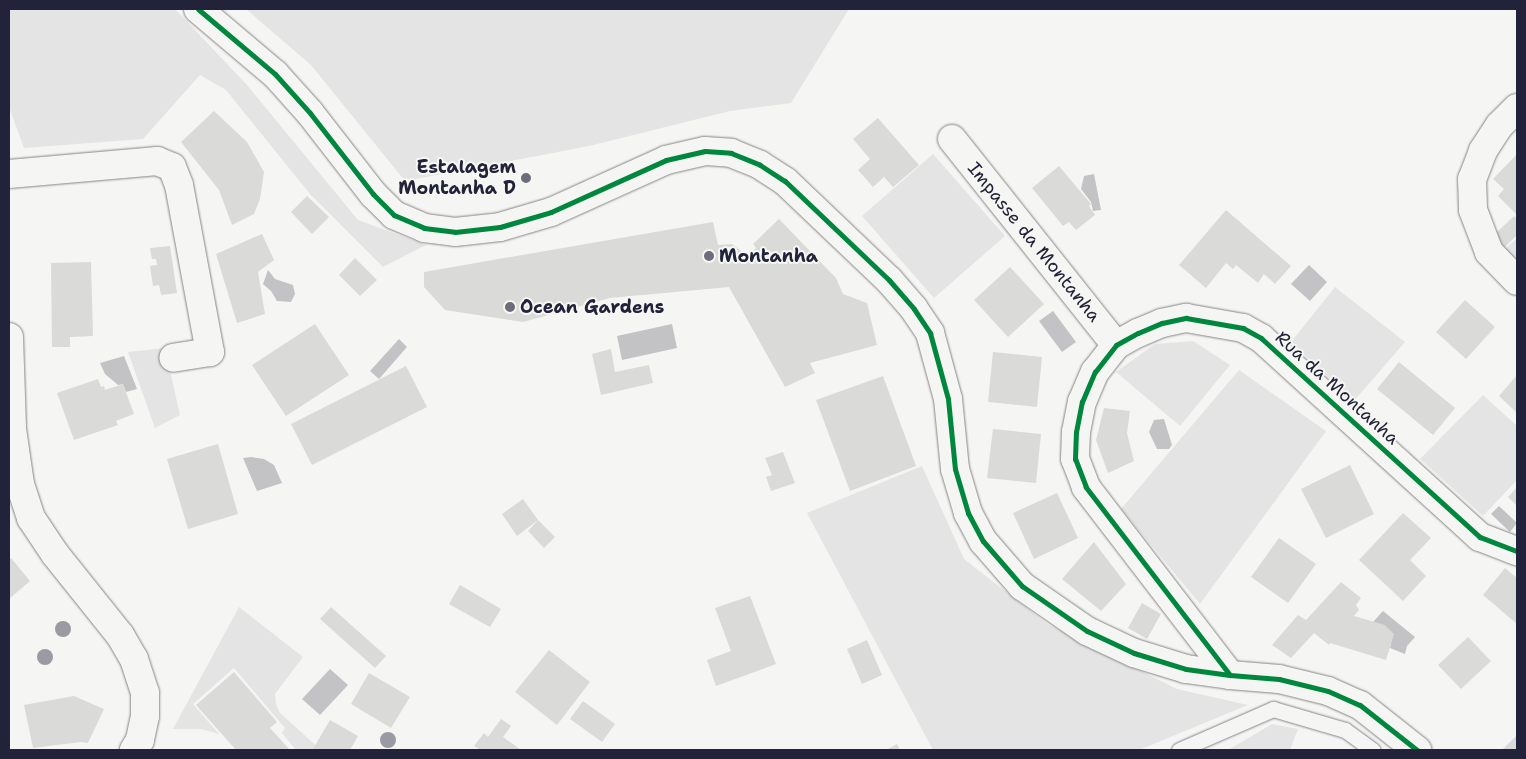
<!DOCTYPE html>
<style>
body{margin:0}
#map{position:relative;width:1526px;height:759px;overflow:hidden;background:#f5f5f3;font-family:"Shantell Sans",sans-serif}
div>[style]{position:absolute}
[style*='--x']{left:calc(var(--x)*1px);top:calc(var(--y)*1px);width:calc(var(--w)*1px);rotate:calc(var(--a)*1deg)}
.green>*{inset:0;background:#e4e4e4}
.water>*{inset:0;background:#c3c3c6}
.building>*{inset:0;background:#dadad9}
.roads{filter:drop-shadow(0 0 1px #858589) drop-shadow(0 0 1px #858589)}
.lane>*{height:15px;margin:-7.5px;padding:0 7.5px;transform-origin:7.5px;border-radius:7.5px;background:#f5f5f3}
.street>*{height:28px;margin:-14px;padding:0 14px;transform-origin:14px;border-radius:14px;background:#f5f5f3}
.secondary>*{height:28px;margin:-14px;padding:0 14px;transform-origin:14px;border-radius:14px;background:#f5f5f3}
.cycleway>*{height:5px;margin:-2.5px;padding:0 2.5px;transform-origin:2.5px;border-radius:2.5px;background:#00873e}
.trees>*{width:16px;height:16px;margin:-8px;border-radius:50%;background:#9a9aa3}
.dots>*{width:14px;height:14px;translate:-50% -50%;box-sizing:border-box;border:2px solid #f6f6f2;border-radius:50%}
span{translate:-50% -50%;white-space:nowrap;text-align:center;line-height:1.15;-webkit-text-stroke:4px #f6f6f2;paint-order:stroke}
.poi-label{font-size:18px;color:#22223b;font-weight:700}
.right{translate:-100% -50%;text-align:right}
.left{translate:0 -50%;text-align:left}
.street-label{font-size:18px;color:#22223b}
.frame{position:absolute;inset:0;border:10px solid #22223b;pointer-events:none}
</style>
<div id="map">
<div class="green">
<div style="clip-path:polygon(9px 9px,175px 9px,247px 85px,358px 220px,426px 245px,383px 267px,310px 194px,226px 90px,200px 75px,143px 139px,24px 148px,9px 107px)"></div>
<div style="clip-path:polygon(246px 9px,849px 9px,791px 103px,730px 111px,589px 146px,405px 181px,311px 65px)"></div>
<div style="clip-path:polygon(933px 154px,1005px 236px,934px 298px,862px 216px)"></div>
<div style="clip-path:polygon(1517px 238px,1517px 261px,1505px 249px)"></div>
<div style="clip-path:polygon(1335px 287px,1405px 342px,1354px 401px,1291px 342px)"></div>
<div style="clip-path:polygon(1193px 341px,1230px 365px,1180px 426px,1116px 372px,1155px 344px)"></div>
<div style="clip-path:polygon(165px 348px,180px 415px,155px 428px,128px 352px)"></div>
<div style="clip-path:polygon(1239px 370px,1326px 431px,1200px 604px,1121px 509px)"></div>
<div style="clip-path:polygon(1483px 395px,1517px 426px,1517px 480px,1483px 516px,1420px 459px)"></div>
<div style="clip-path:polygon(922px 466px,964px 559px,1047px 624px,1177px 689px,1248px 705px,1139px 750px,933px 750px,807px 513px)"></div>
<div style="clip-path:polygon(239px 607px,303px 657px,275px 694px,276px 704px,280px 713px,321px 750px,296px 750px,282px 733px,285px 728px,234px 668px,193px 704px,219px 734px,201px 729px,173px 729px)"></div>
<div style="clip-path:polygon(1272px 724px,1298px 729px,1290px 750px,1228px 750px)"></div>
</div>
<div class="water">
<div style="clip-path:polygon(1094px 174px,1101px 210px,1093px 211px,1091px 202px,1081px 189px,1084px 176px)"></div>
<div style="clip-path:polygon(1309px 265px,1327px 282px,1310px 301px,1291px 284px)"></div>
<div style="clip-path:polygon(268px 270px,275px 279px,293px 285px,295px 294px,291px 302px,277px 301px,271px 291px,263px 284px)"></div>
<div style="clip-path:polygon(1053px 311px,1076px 342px,1062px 352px,1039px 321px)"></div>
<div style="clip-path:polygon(672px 324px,677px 348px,622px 360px,617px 336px)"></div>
<div style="clip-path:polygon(399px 339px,407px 347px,379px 379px,370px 371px)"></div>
<div style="clip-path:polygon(124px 356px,137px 389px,126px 392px,123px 384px,118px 385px,105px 374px,100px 363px)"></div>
<div style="clip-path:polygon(1164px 419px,1172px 445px,1169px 449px,1157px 449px,1149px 432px,1154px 420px)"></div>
<div style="clip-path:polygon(251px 457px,264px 459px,274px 465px,282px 483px,257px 491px,243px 458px)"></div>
<div style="clip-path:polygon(1499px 506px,1517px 523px,1510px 532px,1491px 514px)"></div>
<div style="clip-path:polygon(1383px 611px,1415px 637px,1407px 646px,1405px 654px,1390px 648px,1393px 634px,1373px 622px)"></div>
<div style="clip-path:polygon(330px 669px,348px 685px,320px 715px,302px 699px)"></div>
</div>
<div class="building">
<div style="clip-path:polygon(214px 111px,247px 142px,264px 172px,260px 199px,254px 214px,232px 225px,219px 190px,181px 142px)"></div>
<div style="clip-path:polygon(878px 118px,919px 165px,893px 187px,884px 177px,873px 187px,858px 170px,870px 159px,853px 139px)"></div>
<div style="clip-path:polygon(1517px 154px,1517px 215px,1498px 196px,1504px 189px,1493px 179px)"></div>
<div style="clip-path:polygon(1059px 166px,1091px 204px,1089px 206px,1095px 215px,1076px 230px,1069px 222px,1063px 226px,1032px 188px)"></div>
<div style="clip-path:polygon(307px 196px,329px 217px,312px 234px,291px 212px)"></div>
<div style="clip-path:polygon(1226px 210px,1291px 266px,1275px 284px,1264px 274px,1258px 283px,1236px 265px,1233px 269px,1226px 263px,1206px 288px,1179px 265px)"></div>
<div style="clip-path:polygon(1514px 216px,1517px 219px,1517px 235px,1504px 248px,1496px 233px)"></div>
<div style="clip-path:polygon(779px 219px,836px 278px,843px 294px,867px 303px,877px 345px,810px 363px,815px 373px,785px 387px,729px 287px,610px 298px,523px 322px,445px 310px,424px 287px,424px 272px,713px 222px,718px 245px,732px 244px,748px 256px,756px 248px,753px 244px)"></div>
<div style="clip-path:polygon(262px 234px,274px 260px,258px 272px,265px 314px,237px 323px,216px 254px)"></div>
<div style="clip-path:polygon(170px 246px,177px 293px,161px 295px,159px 285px,153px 286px,150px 266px,157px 265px,156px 259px,152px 259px,150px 248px)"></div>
<div style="clip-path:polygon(355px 258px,377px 280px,360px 296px,339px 275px)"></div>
<div style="clip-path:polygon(91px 262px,93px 336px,70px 337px,70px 347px,52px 347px,51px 263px)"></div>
<div style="clip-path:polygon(1010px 267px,1044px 304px,1008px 337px,974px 300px)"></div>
<div style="clip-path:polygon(1465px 300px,1495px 327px,1466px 359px,1436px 332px)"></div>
<div style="clip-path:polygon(315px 324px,349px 375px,286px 416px,252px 365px)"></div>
<div style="clip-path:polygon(611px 349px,615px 372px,649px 365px,653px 383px,601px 395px,592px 354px)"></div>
<div style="clip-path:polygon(993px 352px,1042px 357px,1037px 407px,988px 402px)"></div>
<div style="clip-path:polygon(1399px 362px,1455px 408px,1433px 435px,1377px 389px)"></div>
<div style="clip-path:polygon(406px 366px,427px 407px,312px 465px,291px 424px)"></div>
<div style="clip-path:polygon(1517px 375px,1517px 413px,1499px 396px)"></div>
<div style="clip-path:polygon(883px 376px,916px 466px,850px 491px,816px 400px)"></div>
<div style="clip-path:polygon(98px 379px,101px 387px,104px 386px,105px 390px,123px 384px,134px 414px,116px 421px,118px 425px,74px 440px,57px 393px)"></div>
<div style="clip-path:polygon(1104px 408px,1130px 411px,1127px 433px,1134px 461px,1108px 473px,1096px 440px)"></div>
<div style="clip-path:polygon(993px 429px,1041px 434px,1036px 483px,987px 478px)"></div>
<div style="clip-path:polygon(218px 444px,238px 514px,188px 529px,167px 459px)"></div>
<div style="clip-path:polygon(783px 452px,795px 483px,771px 491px,766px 477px,772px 475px,765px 458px)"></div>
<div style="clip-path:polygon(1350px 465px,1374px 514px,1326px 538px,1301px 489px)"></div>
<div style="clip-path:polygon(1517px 487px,1517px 506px,1508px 497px)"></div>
<div style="clip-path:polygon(1057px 493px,1078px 538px,1034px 559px,1013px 513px)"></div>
<div style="clip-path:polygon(523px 499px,538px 520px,555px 537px,544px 548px,528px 531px,538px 520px,517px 536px,502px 514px)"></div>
<div style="clip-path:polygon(1403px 513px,1431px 538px,1410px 560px,1426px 576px,1403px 601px,1359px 560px)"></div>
<div style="clip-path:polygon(1279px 538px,1316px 564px,1288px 603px,1251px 577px)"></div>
<div style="clip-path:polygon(1094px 542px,1126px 584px,1101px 611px,1062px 579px)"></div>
<div style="clip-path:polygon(11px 558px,30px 581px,9px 599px,9px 560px)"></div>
<div style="clip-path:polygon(1505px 568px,1517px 578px,1517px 624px,1483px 595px)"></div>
<div style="clip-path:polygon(1341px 582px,1361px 598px,1356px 605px,1359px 610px,1354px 616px,1385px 625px,1394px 634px,1386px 660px,1330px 643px,1329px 645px,1314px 633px,1291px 658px,1272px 645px,1298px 615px,1306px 620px)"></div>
<div style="clip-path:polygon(460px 585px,501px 609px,490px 627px,449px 604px)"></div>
<div style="clip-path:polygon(750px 596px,776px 664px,716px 686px,707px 660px,731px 651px,715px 608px)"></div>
<div style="clip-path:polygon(1142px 603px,1161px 614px,1147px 639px,1128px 628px)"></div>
<div style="clip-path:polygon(331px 607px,386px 656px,375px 668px,320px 619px)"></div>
<div style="clip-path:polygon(1468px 637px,1491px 661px,1461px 689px,1438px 665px)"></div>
<div style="clip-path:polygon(867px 640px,882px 675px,862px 684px,847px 649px)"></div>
<div style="clip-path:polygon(549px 650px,590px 682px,557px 725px,515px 692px)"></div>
<div style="clip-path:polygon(234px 672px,277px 722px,270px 728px,290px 750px,236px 750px,196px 705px)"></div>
<div style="clip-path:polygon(369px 673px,410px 697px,391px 728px,351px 704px)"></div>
<div style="clip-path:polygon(74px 696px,104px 709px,88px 743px,81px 742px,33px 748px,24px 705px)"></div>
<div style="clip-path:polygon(583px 701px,615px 724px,602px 742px,570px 719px)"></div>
<div style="clip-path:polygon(501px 719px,511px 726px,503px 737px,520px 749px,519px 750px,481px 750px,474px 746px,484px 733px,488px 737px)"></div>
<div style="clip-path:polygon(330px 720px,358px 736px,350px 750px,313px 749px)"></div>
<div style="clip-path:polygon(1517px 735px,1517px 750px,1502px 750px)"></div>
<div style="clip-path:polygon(897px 744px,900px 750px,886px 750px)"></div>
</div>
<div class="roads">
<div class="lane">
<div style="--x:1179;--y:750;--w:103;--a:-23.6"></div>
<div style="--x:1273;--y:709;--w:75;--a:16.3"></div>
<div style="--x:1345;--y:730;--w:34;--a:36"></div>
</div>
<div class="street">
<div style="--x:1517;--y:108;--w:25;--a:135"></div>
<div style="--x:1499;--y:126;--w:30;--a:123"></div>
<div style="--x:1483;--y:151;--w:30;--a:111"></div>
<div style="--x:1472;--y:179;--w:31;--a:88"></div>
<div style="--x:1473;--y:210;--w:45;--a:69.1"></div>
<div style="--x:1489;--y:252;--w:40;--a:46"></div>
<div style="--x:952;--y:139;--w:263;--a:51.5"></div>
<div style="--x:9;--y:174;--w:149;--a:-5"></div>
<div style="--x:157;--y:161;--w:16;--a:22"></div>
<div style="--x:172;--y:167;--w:19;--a:69"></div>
<div style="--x:179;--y:185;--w:170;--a:79.5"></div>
<div style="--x:210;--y:352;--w:37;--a:171"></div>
<div style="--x:9;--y:337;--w:92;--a:88.1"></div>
<div style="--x:12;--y:429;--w:56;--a:81.7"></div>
<div style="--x:20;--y:484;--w:36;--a:72"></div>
<div style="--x:31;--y:518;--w:43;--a:56.3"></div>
<div style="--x:55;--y:554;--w:104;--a:51.3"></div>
<div style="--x:120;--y:635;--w:28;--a:60"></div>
<div style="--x:134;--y:659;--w:36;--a:72"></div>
<div style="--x:145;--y:693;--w:23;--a:90"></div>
<div style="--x:145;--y:716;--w:25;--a:102"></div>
<div style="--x:140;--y:740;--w:12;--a:121"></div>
<div style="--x:1230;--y:675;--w:237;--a:-127.5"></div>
<div style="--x:1086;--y:487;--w:30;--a:-111"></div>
<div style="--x:1075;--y:459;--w:27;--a:-88"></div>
<div style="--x:1076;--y:432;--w:31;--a:-79"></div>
<div style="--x:1082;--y:402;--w:33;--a:-67"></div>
<div style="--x:1095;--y:372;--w:34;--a:-52"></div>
<div style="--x:1116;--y:345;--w:25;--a:-29"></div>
<div style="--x:1138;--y:333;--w:26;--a:-23"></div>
<div style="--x:1162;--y:323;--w:25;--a:-12"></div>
<div style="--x:1186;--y:318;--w:58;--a:10"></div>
<div style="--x:1243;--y:328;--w:21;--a:29"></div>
<div style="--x:1261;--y:338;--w:296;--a:42.3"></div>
<div style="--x:1480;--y:537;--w:40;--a:21"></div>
</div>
<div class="secondary">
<div style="--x:198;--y:9;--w:101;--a:40.2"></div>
<div style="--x:275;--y:74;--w:52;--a:48.1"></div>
<div style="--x:310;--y:113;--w:103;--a:52.1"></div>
<div style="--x:373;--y:194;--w:30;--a:45"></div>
<div style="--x:394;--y:215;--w:33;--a:23"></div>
<div style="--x:424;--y:228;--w:31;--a:7"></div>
<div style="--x:455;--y:232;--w:45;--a:-6.3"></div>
<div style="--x:500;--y:227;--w:53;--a:-16.4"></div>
<div style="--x:551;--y:212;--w:126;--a:-24.3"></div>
<div style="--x:666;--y:160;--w:40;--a:-13"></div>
<div style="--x:705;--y:151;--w:26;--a:4"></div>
<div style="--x:731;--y:153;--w:31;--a:22"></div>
<div style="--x:760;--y:165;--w:30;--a:33"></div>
<div style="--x:785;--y:181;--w:144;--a:43.6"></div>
<div style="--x:889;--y:280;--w:38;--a:49"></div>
<div style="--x:914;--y:309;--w:29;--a:56"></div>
<div style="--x:930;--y:333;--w:68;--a:74.7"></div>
<div style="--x:948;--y:399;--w:70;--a:84.3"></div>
<div style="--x:955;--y:469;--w:46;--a:73.5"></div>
<div style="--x:968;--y:513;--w:32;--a:62"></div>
<div style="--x:983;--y:541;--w:60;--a:49.1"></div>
<div style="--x:1022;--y:586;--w:79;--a:34.7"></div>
<div style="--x:1087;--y:631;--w:52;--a:25.1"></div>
<div style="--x:1134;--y:653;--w:54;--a:17.1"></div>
<div style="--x:1186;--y:669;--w:44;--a:7.8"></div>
<div style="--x:1230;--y:675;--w:49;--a:4.7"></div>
<div style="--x:1279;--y:679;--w:50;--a:13.8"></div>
<div style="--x:1328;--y:691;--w:35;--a:24"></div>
<div style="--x:1360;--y:705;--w:73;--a:38.3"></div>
</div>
</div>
<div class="cycleway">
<div style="--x:198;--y:9;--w:101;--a:40.2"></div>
<div style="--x:275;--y:74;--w:52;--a:48.1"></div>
<div style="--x:310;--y:113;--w:103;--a:52.1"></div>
<div style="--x:373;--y:194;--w:30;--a:45"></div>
<div style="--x:394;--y:215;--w:33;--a:23"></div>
<div style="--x:424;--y:228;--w:31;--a:7"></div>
<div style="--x:455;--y:232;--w:45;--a:-6.3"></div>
<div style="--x:500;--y:227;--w:53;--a:-16.4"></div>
<div style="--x:551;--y:212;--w:126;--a:-24.3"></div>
<div style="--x:666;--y:160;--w:40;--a:-13"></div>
<div style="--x:705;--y:151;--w:26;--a:4"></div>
<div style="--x:731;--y:153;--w:31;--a:22"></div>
<div style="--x:760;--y:165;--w:30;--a:33"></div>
<div style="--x:785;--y:181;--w:144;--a:43.6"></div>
<div style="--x:889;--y:280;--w:38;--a:49"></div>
<div style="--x:914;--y:309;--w:29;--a:56"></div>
<div style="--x:930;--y:333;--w:68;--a:74.7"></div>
<div style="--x:948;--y:399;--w:70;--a:84.3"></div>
<div style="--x:955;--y:469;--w:46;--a:73.5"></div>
<div style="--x:968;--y:513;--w:32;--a:62"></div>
<div style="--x:983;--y:541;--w:60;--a:49.1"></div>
<div style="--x:1022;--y:586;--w:79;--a:34.7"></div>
<div style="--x:1087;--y:631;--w:52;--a:25.1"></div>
<div style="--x:1134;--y:653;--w:54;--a:17.1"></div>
<div style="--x:1186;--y:669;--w:44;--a:7.8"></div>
<div style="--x:1230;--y:675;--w:49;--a:4.7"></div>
<div style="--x:1279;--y:679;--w:50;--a:13.8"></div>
<div style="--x:1328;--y:691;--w:35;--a:24"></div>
<div style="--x:1360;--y:705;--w:73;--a:38.3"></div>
<div style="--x:1230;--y:675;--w:237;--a:-127.5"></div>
<div style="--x:1086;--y:487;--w:30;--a:-111"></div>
<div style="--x:1075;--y:459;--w:27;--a:-88"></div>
<div style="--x:1076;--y:432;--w:31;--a:-79"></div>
<div style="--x:1082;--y:402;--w:33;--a:-67"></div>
<div style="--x:1095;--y:372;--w:34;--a:-52"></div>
<div style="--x:1116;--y:345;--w:25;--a:-29"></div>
<div style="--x:1138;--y:333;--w:26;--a:-23"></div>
<div style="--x:1162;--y:323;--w:25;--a:-12"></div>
<div style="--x:1186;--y:318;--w:58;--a:10"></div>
<div style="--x:1243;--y:328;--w:21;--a:29"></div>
<div style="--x:1261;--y:338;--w:296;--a:42.3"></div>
<div style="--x:1480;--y:537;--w:40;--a:21"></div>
</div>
<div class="trees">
<div style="left:63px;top:629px"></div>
<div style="left:45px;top:657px"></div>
<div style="left:388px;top:740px"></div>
</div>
<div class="dots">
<div style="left:526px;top:178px;background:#6c6c7b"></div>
<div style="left:709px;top:256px;background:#6c6c7b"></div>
<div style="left:510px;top:307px;background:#6c6c7b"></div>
</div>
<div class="poi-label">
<span class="right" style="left:516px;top:178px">Estalagem<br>Montanha D</span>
<span class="left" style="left:719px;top:256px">Montanha</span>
<span class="left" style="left:520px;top:307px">Ocean Gardens</span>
</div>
<div class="street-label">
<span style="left:1034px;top:242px;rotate:51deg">Impasse da Montanha</span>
<span style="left:1337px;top:388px;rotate:42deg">Rua da Montanha</span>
</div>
<div class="frame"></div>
</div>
